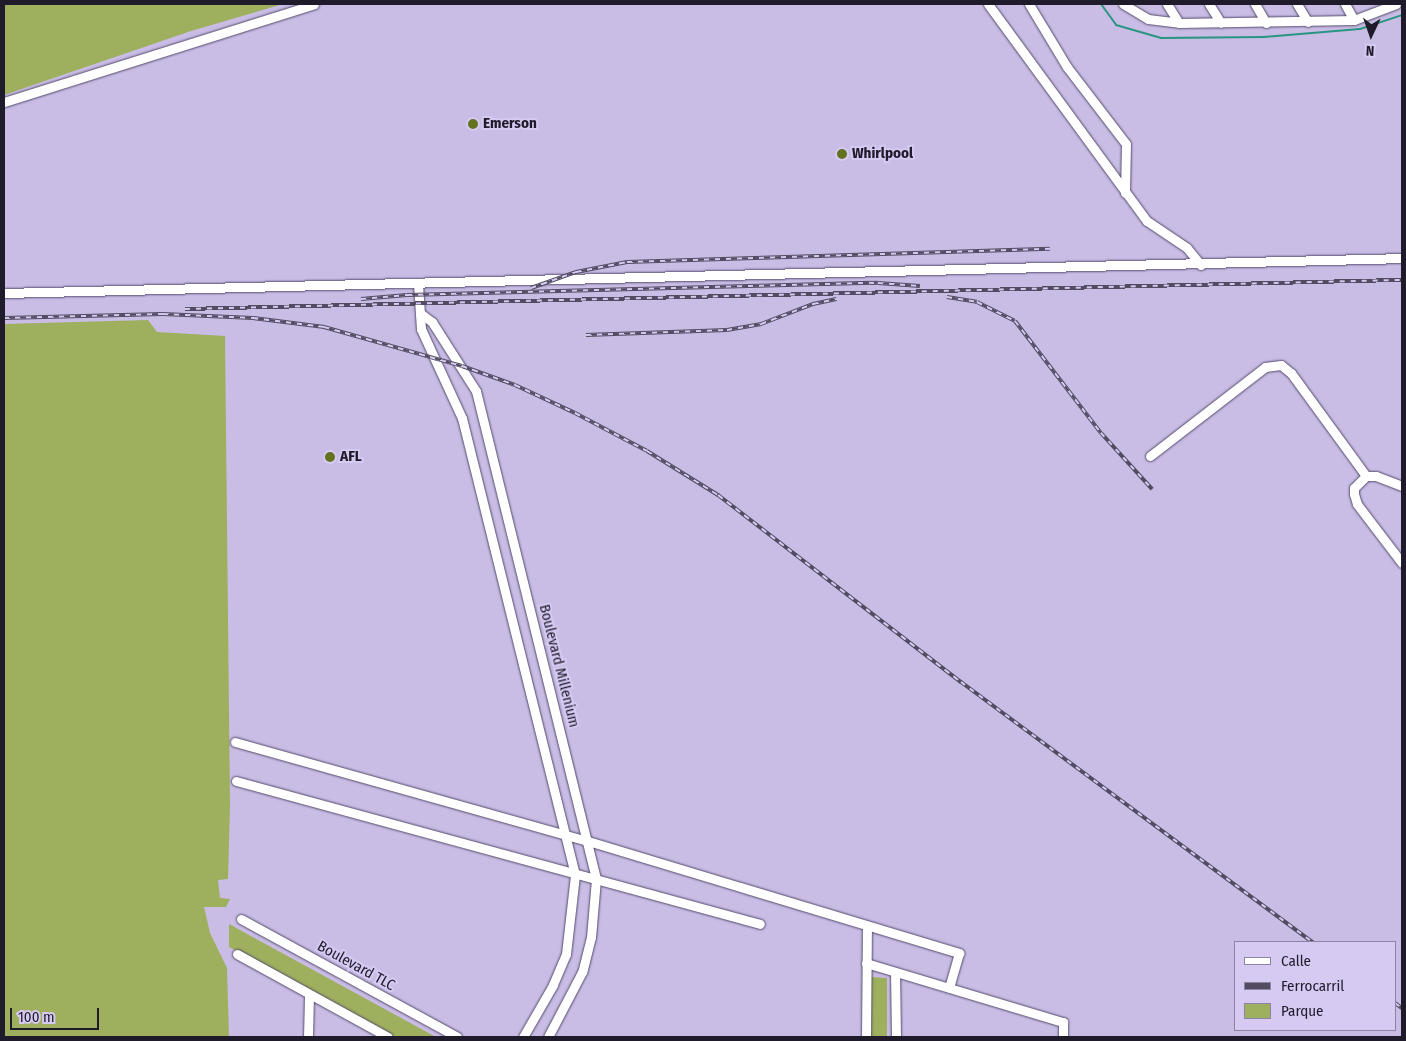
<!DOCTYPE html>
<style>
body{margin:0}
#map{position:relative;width:1406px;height:1041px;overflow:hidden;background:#c9bde5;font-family:"Fira Sans Condensed",sans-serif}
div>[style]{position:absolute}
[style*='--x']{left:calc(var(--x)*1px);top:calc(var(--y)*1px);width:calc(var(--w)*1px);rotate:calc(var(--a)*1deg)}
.green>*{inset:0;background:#9eaf5e}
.stream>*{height:2px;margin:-1px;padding:0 1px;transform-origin:1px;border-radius:1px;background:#2b9583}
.roads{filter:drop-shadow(0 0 1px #554a6c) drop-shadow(0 0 1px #554a6c)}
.minor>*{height:9px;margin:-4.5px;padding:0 4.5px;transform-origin:4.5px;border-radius:4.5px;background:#fff}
.rail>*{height:4px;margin-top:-2px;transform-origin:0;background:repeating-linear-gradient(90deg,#d6c9f2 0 5.5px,#524b62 0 11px);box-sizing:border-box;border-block:1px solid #524b62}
.dots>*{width:14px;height:14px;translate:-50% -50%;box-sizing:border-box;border:2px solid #d6c9f2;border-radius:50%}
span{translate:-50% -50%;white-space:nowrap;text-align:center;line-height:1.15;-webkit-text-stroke:4px #d6c9f2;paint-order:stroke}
.poi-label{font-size:15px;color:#201b2a;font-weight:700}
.left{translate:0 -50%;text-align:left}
.street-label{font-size:15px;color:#201b2a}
.frame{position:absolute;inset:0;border:5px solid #201b2a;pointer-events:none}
.legend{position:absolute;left:1234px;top:941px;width:162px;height:90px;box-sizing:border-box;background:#d6c9f2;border:1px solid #8d83a2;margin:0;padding:6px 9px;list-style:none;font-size:15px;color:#201b2a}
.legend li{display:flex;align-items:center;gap:10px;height:25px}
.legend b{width:25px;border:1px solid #8d83a2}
.north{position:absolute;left:1346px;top:10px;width:50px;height:50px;-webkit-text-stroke:4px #d6c9f2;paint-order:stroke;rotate:183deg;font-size:14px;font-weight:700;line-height:20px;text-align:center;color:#201b2a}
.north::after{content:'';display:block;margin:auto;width:18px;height:22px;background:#201b2a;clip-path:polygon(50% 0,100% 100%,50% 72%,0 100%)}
.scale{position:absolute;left:10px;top:1008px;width:89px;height:22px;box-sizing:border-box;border:2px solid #201b2a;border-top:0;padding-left:6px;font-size:15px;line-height:18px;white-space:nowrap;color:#201b2a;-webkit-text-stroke:4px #d6c9f2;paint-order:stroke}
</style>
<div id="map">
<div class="green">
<div style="clip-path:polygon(4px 4px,283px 4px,191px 31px,4px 95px)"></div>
<div style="clip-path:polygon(148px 320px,157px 332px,225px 336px,230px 805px,228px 879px,218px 880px,220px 898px,230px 899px,226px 907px,204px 907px,210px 933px,227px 968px,229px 1037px,4px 1037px,4px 324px)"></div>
<div style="clip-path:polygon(229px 924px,436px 1037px,395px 1037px,229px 947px)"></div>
<div style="clip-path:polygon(870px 977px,887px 978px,887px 1037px,869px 1037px)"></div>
</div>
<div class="stream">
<div style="--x:1101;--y:4;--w:26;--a:54"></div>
<div style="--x:1116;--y:25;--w:47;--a:16.1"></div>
<div style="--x:1161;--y:38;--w:103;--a:-0.6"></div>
<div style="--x:1264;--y:37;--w:96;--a:-4.8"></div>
<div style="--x:1360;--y:29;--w:44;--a:-18.4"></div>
</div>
<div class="roads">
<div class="minor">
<div style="--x:988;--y:4;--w:269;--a:53.8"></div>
<div style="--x:1147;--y:221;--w:48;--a:34"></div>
<div style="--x:1187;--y:248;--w:22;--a:51"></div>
<div style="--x:1029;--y:4;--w:74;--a:58.9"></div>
<div style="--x:1067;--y:67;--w:97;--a:52.5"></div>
<div style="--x:1126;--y:144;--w:49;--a:91.2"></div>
<div style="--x:1123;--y:4;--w:29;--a:31"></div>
<div style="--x:1148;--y:19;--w:31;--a:7"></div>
<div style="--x:1179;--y:23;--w:175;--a:-1"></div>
<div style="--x:1354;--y:20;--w:45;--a:-20.9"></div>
<div style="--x:1167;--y:4;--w:22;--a:58"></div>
<div style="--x:1209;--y:4;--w:22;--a:58"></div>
<div style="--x:1255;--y:4;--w:22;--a:60"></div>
<div style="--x:1297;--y:4;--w:21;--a:59"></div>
<div style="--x:1345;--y:4;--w:18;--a:61"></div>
<div style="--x:4;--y:102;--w:325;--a:-17.5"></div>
<div style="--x:418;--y:284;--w:45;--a:86.2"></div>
<div style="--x:421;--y:329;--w:98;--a:65.3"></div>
<div style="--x:462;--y:418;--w:471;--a:76.1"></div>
<div style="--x:575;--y:875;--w:80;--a:96.5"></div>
<div style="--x:566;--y:954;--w:34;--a:113"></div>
<div style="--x:553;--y:985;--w:60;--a:120"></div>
<div style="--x:4;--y:293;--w:1398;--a:-1.43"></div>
<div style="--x:420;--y:313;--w:15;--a:37"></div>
<div style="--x:432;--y:322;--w:82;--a:57.5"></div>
<div style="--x:476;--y:391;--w:503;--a:76.18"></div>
<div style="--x:596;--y:879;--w:58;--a:94.9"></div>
<div style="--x:591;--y:937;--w:36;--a:104"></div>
<div style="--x:582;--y:972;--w:73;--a:117.6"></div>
<div style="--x:1150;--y:456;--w:145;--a:-37.7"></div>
<div style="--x:1265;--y:367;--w:16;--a:-7"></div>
<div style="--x:1281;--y:365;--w:13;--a:39"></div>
<div style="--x:1291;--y:373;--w:127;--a:53.9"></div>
<div style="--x:1402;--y:486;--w:28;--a:-159"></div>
<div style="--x:1376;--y:476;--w:10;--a:180"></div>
<div style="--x:1366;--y:476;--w:17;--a:135"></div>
<div style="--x:1354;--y:488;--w:6;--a:90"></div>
<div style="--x:1354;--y:494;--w:10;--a:73"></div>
<div style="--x:1357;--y:504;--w:74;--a:52.7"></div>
<div style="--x:235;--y:742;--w:367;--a:15.7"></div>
<div style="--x:588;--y:841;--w:388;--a:16.8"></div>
<div style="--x:959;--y:953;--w:36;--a:106"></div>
<div style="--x:236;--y:781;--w:543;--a:15.26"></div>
<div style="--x:241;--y:919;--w:246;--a:28.6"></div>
<div style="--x:237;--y:954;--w:172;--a:28.8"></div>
<div style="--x:866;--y:963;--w:206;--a:16.7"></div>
<div style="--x:1063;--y:1022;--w:15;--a:90"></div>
<div style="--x:895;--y:972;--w:65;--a:89.1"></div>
<div style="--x:308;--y:1037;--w:42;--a:-88.6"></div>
<div style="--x:866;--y:1037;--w:111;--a:-89.5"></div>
</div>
</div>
<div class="rail">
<div style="--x:531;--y:288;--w:48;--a:-19.6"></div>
<div style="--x:576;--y:272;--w:52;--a:-11.1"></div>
<div style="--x:627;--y:262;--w:423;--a:-1.8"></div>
<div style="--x:947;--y:297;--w:30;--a:9"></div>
<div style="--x:977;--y:302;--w:42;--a:26.6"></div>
<div style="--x:1015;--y:321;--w:141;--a:52.5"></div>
<div style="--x:1101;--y:433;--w:76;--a:47.7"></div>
<div style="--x:361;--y:299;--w:46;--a:-5"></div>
<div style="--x:407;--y:295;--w:471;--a:-1.5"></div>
<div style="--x:878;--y:283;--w:42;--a:4.1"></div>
<div style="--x:185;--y:309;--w:1217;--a:-1.37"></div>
<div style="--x:4;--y:318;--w:159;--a:-1.4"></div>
<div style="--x:163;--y:314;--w:90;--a:2.5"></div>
<div style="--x:253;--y:318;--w:72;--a:7.2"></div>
<div style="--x:324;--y:327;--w:143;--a:15.8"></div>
<div style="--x:462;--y:366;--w:56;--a:19.7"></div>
<div style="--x:515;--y:385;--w:66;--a:25"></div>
<div style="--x:575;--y:413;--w:81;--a:27.8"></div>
<div style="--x:647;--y:451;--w:84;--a:31.8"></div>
<div style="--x:718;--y:495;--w:307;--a:37.6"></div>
<div style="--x:961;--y:682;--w:438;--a:36.5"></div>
<div style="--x:586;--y:335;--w:141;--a:-2"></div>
<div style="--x:727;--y:330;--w:35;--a:-10"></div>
<div style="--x:761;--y:324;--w:56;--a:-21"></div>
<div style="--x:813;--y:304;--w:24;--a:-12"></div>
<div style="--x:1395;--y:1003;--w:9;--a:36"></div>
</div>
<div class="dots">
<div style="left:473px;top:124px;background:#63721e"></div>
<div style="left:842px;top:154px;background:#63721e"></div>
<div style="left:330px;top:457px;background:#63721e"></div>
</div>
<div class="poi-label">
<span class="left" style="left:483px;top:124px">Emerson</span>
<span class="left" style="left:852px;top:154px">Whirlpool</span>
<span class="left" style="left:340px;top:457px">AFL</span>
</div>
<div class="street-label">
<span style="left:559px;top:666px;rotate:76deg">Boulevard Millenium</span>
<span style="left:356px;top:966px;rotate:29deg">Boulevard TLC</span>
</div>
<div class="frame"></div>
<ul class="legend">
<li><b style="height:6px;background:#fff"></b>Calle</li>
<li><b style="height:6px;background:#524b62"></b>Ferrocarril</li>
<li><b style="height:14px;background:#9eaf5e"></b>Parque</li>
</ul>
<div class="north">N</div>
<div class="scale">100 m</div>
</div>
